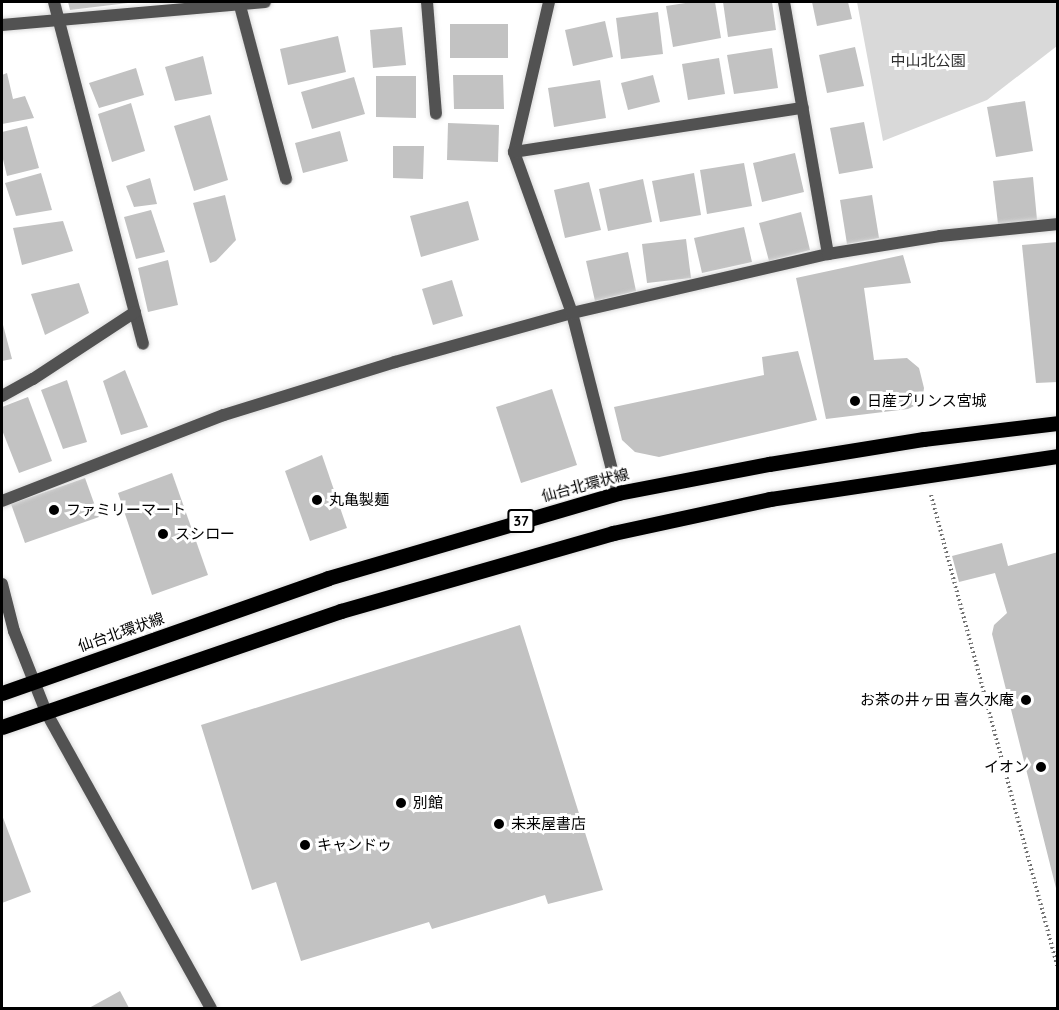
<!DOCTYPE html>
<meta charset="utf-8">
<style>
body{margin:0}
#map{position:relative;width:1059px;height:1010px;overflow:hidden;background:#fff;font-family:Quicksand,"Noto Sans JP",sans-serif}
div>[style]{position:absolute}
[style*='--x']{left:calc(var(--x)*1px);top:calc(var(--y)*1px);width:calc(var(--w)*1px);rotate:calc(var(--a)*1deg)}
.green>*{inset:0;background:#d9d9d9}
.building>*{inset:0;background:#c2c2c2}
.path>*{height:4px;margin-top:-2px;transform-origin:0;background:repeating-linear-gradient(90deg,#747474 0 1.5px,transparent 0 4.5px)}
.roads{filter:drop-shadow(0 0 2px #dbdbdb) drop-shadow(0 0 2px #dbdbdb)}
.minor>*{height:12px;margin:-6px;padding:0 6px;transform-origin:6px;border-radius:6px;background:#525252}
.tertiary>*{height:12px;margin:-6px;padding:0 6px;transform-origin:6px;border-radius:6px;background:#525252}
.primary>*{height:15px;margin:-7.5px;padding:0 7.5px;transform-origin:7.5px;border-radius:7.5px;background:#000}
.dots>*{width:16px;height:16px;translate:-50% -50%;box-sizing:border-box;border:3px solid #fff;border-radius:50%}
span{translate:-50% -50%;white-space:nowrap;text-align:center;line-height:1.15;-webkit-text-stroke:6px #fff;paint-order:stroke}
.shield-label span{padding:2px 4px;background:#fff;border:2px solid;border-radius:4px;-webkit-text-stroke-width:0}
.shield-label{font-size:14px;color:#000;font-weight:700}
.park-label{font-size:15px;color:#303030}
.poi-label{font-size:15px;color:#000}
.left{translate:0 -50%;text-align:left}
.right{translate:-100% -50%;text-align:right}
.street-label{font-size:15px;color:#000}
.frame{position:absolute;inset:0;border:3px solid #000;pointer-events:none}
</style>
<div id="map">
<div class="green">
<div style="clip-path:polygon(857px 2px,1057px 2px,1057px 46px,987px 100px,883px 141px)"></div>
</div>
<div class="building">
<div style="clip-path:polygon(68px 2px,128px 2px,128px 3px,70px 10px)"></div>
<div style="clip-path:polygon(692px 2px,715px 2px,721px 38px,673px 47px,666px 6px)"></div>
<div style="clip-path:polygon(723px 2px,772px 2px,776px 30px,728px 37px)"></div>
<div style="clip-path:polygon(812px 2px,848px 2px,852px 19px,817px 26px)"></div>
<div style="clip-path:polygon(658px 12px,663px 54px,621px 59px,616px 18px)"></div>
<div style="clip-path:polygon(605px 21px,613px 57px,573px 66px,565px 30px)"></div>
<div style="clip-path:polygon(450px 24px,508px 24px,508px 58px,450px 58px)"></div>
<div style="clip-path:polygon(402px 27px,406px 65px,373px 68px,370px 30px)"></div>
<div style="clip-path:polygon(338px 36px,346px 72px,288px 85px,280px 49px)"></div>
<div style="clip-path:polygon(855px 47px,864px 86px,827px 93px,819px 55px)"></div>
<div style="clip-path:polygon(772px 48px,778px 88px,734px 94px,727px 55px)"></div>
<div style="clip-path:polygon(203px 56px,212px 94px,175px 101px,165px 67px)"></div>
<div style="clip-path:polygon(719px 58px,725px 94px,688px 100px,682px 64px)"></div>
<div style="clip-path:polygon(136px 68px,144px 95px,99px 108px,89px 83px)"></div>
<div style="clip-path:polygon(7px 73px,13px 99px,25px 96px,34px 118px,2px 124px,2px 75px)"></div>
<div style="clip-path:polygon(453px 75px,503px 75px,504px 109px,454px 109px)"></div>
<div style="clip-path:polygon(653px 75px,660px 102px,628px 110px,621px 83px)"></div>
<div style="clip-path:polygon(376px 76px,416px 76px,416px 118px,376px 117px)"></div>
<div style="clip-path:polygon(354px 77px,365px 114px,312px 129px,301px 92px)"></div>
<div style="clip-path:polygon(600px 80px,606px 118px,554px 127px,548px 88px)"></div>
<div style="clip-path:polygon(1025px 101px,1033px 151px,996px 157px,987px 107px)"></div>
<div style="clip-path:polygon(131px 103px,145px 151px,112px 162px,98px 114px)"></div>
<div style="clip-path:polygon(210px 115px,228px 180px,194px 191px,174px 126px)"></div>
<div style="clip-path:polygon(864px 122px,873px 168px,839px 174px,830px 128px)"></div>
<div style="clip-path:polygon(448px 123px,499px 125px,498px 162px,447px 160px)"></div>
<div style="clip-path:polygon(27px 126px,39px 168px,7px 176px,2px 155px,2px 132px)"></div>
<div style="clip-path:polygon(340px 131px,348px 161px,303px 173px,295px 143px)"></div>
<div style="clip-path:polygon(393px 146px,424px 146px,423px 179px,393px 178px)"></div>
<div style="clip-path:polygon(795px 153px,804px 192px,762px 202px,753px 163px)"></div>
<div style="clip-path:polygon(744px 163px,752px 206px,707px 214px,700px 170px)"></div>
<div style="clip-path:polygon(41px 173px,52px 210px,16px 216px,5px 183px)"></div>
<div style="clip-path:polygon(694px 173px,701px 215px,660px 222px,652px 181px)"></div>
<div style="clip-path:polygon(1033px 177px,1037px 220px,998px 224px,993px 181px)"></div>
<div style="clip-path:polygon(150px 178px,157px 204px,134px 207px,126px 186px)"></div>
<div style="clip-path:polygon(643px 179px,652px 222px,608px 231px,599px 189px)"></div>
<div style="clip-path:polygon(589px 182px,601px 230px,565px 238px,554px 190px)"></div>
<div style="clip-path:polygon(225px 195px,236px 240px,216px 261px,210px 263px,193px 203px)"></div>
<div style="clip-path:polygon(872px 195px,879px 238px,847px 244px,840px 200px)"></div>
<div style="clip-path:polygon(468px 201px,479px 240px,421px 257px,410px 216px)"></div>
<div style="clip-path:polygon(151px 210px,165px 252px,136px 259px,124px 217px)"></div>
<div style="clip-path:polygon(801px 212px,810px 250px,769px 261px,759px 223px)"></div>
<div style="clip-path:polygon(63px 221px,73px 251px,22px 265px,13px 228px)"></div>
<div style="clip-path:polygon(744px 227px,752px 262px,702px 273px,694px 238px)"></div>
<div style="clip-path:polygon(686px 239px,691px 278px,647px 283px,642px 244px)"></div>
<div style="clip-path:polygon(1058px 242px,1058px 382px,1036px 383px,1022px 245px)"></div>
<div style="clip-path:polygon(628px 252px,636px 291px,595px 301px,586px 261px)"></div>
<div style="clip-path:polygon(903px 255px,911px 283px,864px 288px,874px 360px,907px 358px,919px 368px,924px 388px,922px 402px,908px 409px,826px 419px,796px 278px)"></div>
<div style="clip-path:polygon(168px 260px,178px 305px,148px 312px,138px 268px)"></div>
<div style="clip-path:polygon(452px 280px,463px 316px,433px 325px,422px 289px)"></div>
<div style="clip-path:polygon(79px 283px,89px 313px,45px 335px,31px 294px)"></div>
<div style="clip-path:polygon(2px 321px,12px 359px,2px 361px)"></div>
<div style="clip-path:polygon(798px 351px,817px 420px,659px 457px,635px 452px,622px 440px,614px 407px,764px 375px,762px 357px)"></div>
<div style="clip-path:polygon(125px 370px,148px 427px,121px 435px,103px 381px)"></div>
<div style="clip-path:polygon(67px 380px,87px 442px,63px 449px,41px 390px)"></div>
<div style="clip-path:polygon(552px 389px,577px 465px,521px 483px,496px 407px)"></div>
<div style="clip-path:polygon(28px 397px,52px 461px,19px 473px,2px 430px,2px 407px)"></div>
<div style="clip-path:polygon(322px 455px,347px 528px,310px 541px,285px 471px)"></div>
<div style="clip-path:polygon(172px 473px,208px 575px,152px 595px,118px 493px)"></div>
<div style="clip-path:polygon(85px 478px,99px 517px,25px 543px,11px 504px)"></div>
<div style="clip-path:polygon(1002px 543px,1008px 566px,1058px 552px,1058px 896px,992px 634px,994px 625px,1007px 613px,995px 573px,959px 582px,952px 556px)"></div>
<div style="clip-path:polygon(520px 625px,603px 890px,548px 904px,545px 895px,432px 929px,429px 922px,301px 961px,276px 882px,252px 890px,201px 725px)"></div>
<div style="clip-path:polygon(2px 815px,31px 892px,2px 903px)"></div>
<div style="clip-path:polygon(120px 991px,129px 1008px,89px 1008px)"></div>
</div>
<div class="path">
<div style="--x:931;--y:495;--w:492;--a:75"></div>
</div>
<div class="roads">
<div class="minor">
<div style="--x:54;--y:2;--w:353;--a:75.4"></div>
<div style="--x:239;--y:2;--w:183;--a:75.1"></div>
<div style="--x:427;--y:2;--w:112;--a:85.4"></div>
<div style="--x:549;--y:2;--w:154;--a:103.1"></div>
<div style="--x:514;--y:152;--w:171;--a:70.2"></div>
<div style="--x:572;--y:313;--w:186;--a:75.7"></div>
<div style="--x:784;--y:2;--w:256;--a:80.1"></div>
<div style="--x:2;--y:25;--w:264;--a:-5"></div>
<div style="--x:514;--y:152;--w:292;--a:-8.7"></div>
<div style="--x:2;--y:396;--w:35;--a:-29"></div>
<div style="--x:33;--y:379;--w:122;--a:-33.3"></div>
<div style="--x:2;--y:501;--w:238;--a:-21.2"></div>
<div style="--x:224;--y:415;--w:179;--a:-17.2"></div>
<div style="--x:395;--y:362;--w:184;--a:-15.5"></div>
<div style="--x:572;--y:313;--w:263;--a:-13"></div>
<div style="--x:828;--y:254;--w:113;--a:-9.1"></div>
<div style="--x:940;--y:236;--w:119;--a:-5.8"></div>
</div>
<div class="tertiary">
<div style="--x:2;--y:584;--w:49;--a:75.7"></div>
<div style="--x:14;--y:631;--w:87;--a:68.4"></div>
<div style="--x:46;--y:712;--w:339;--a:60.9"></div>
</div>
<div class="primary">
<div style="--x:2;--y:693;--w:346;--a:-19.4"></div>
<div style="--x:328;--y:578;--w:302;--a:-16.3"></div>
<div style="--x:618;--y:493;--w:154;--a:-10.9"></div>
<div style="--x:769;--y:464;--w:157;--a:-9.2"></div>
<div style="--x:924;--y:439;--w:135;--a:-6.8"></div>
<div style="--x:2;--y:727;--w:358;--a:-18.9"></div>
<div style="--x:341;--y:611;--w:283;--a:-16"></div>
<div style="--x:613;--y:533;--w:161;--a:-12.2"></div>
<div style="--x:770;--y:499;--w:291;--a:-8.5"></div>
</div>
</div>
<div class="dots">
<div style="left:855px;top:401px;background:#000"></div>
<div style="left:317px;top:500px;background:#000"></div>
<div style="left:54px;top:510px;background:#000"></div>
<div style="left:163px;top:534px;background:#000"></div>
<div style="left:1026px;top:700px;background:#000"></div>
<div style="left:1041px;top:767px;background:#000"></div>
<div style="left:401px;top:803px;background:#000"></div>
<div style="left:499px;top:824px;background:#000"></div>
<div style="left:305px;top:845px;background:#000"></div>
</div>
<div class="shield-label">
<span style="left:521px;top:521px">37</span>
</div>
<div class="park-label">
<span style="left:928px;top:61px">中山北公園</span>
</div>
<div class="poi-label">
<span class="left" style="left:867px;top:401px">日産プリンス宮城</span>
<span class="left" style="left:329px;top:500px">丸亀製麺</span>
<span class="left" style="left:66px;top:510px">ファミリーマート</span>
<span class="left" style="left:175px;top:534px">スシロー</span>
<span class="right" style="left:1014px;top:700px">お茶の井ヶ田 喜久水庵</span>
<span class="right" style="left:1029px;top:767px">イオン</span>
<span class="left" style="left:413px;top:803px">別館</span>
<span class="left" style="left:511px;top:824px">未来屋書店</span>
<span class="left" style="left:317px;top:845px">キャンドゥ</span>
</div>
<div class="street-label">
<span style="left:585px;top:485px;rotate:-15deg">仙台北環状線</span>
<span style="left:121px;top:632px;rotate:-19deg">仙台北環状線</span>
</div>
<div class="frame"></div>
</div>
